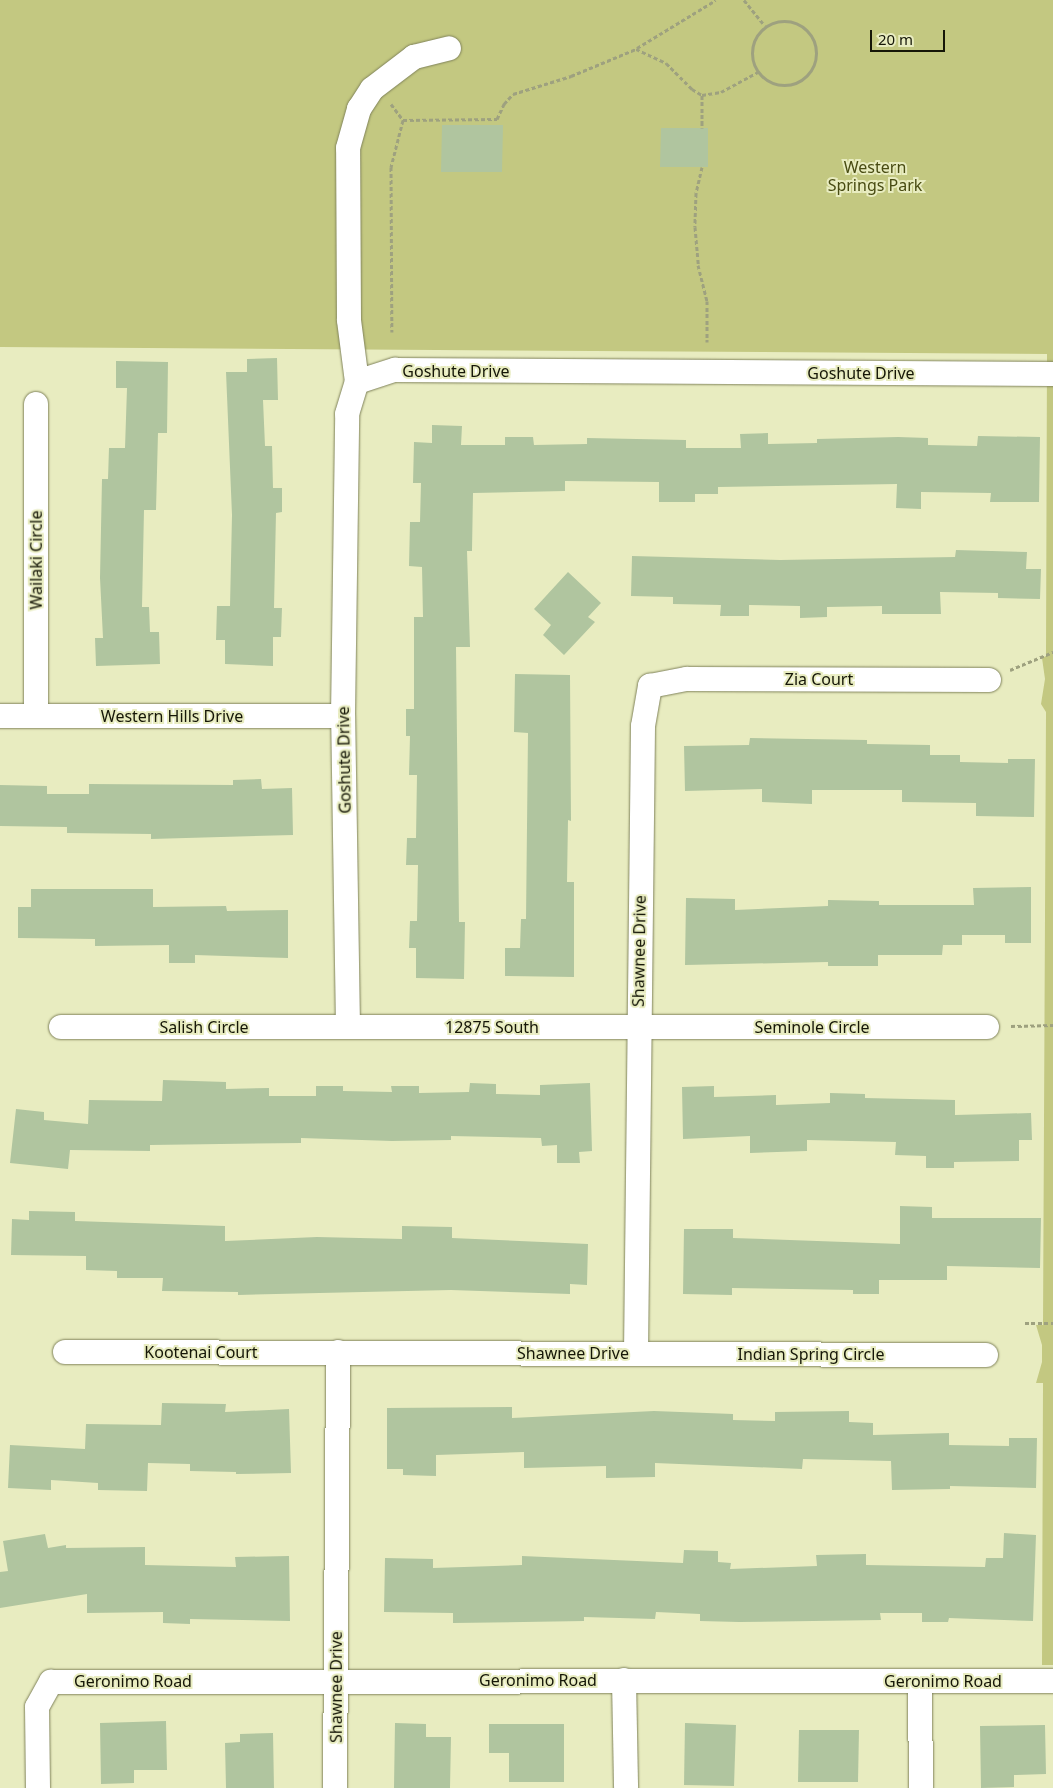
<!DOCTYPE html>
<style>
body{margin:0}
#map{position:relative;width:1053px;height:1788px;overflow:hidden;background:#e8ecc0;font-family:"Noto Sans",sans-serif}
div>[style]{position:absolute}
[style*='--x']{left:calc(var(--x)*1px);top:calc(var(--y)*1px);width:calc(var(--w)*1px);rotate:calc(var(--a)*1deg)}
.green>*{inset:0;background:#c3c881}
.building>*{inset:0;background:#b0c59f}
.path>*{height:3px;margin-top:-1.5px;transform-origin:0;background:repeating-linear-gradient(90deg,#9ea17f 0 4px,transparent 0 6.5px)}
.path>.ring{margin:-1.5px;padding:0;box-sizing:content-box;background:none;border:3px solid #9ea17f;border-radius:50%}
.roads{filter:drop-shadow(0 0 1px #80835b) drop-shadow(0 0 1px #80835b)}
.minor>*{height:24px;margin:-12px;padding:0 12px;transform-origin:12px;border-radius:12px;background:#fff}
span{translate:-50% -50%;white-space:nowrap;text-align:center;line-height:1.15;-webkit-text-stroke:4px #e8ecc0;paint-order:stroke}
.park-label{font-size:16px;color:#484b12}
.street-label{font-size:16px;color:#151607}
.scale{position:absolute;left:870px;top:30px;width:75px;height:22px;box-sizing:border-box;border:2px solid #151607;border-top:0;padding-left:6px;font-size:15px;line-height:18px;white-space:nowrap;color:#151607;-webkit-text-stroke:4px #e8ecc0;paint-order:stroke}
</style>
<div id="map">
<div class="green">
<div style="clip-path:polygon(0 0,1053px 0,1053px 1665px,1042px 1665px,1043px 1383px,1036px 1383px,1042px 1362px,1042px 1345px,1036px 1325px,1043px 1325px,1046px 712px,1041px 704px,1045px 679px,1042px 658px,1046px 656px,1047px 354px,0 347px)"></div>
</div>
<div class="building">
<div style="clip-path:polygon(442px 125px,503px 125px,502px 172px,441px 172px)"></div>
<div style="clip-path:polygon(661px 128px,708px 128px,708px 167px,660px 167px)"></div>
<div style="clip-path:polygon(277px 358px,278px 400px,263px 400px,265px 446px,272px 446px,273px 488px,282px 488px,282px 512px,276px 513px,274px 608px,282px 608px,281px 637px,273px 637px,273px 666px,225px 664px,225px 640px,216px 640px,217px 606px,230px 606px,232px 515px,226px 372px,247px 372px,247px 359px)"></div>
<div style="clip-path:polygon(116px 361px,168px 362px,167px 433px,158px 433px,156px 510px,144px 510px,142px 607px,149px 607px,150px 632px,159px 632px,160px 664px,96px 666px,95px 638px,103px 638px,100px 578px,102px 479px,108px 479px,109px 448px,125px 448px,127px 388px,116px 388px)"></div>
<div style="clip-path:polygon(432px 425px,462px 426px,461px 445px,505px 445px,505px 437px,533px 437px,534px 445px,587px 444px,587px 438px,686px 440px,686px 448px,741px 448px,740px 434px,768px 433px,768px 444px,817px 443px,817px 439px,898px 437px,928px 438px,928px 445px,977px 446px,978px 436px,1040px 437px,1039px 502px,990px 502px,991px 493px,921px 492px,921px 509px,896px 508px,897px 484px,718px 487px,718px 494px,695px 494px,695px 502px,659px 502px,659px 482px,565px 481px,565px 491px,473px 493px,472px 551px,467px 551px,470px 647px,456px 647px,459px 922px,465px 922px,464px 979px,416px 978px,416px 948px,409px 948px,410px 921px,417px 921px,418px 865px,406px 865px,407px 838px,416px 838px,417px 775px,409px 775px,410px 736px,406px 736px,406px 709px,414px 709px,414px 617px,423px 617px,422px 567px,409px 566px,410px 522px,420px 522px,421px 483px,413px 483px,414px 442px,432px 443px)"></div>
<div style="clip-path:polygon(956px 550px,1027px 552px,1026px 569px,1041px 569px,1040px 599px,998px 598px,998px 593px,940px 592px,941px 614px,882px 614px,882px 606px,827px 607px,827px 617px,800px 618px,800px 606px,749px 605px,749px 616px,720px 616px,721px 605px,673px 604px,673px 597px,631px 596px,632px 556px,780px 560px,955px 557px)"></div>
<div style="clip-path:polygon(568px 572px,601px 603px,588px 617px,595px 622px,564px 655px,543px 635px,551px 625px,534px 609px)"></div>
<div style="clip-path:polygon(515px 674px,570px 675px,571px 821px,568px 820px,567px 882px,574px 882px,574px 977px,505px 976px,505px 948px,520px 948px,521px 919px,526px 919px,528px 733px,514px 732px)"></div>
<div style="clip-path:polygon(750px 738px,867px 740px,867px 744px,930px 745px,930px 755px,960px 755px,960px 762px,1008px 763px,1008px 759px,1035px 759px,1034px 817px,976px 816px,976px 803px,902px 802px,902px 790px,812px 790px,812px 804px,762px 802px,762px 789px,685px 791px,684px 746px,749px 745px)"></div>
<div style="clip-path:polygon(261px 779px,262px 789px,292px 788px,293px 835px,151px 839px,151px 834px,67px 833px,67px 827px,0 826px,0 785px,47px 786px,47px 794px,89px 794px,89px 784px,233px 785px,233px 780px)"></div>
<div style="clip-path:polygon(1031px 887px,1031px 943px,1005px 943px,1005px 935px,962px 935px,962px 945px,943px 945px,942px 955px,878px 955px,878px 966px,828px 966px,828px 962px,685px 965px,686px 898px,735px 899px,735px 910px,828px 906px,828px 900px,879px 901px,879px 905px,974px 905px,973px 888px)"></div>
<div style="clip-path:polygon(31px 889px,153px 889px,153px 907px,226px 906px,227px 911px,288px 910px,288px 958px,195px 955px,195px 963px,169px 963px,169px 945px,95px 946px,95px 939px,18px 938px,18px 907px,31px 907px)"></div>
<div style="clip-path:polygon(163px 1080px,226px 1082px,226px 1089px,269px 1088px,269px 1096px,316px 1096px,316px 1086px,343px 1086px,343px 1091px,392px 1092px,391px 1086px,419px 1086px,419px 1093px,469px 1092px,470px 1083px,496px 1084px,496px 1094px,540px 1095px,540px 1085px,590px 1083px,592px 1151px,579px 1152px,580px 1163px,557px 1163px,557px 1145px,542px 1146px,541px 1138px,451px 1136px,451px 1140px,392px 1141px,301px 1138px,301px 1143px,150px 1145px,150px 1151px,70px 1150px,68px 1169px,10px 1163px,16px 1109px,44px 1112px,44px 1120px,88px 1124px,89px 1100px,162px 1101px)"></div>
<div style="clip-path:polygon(714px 1086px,714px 1097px,776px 1095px,776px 1105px,830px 1103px,830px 1093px,865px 1094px,865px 1098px,955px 1100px,955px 1115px,1031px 1113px,1032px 1140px,1019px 1140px,1019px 1161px,954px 1162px,954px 1168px,926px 1168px,926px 1156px,895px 1155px,896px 1142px,807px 1140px,807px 1151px,750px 1153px,750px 1136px,683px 1139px,682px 1087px)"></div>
<div style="clip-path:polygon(900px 1206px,932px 1207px,932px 1218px,1041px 1218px,1040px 1268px,947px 1266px,947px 1280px,879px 1280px,879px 1294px,853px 1294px,853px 1290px,732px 1288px,732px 1295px,683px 1294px,684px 1229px,733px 1229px,733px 1238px,900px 1244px)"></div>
<div style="clip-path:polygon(29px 1211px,75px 1212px,75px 1221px,225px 1226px,225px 1241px,317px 1237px,402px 1239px,402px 1226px,452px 1227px,452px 1238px,588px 1244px,587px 1285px,570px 1284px,570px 1294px,451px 1290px,238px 1295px,238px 1292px,162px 1291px,163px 1278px,117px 1278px,117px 1271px,86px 1270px,86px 1256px,11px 1255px,12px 1219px,29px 1220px)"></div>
<div style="clip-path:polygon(162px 1403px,226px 1404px,225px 1412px,289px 1409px,291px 1473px,236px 1474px,236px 1472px,190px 1471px,190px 1464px,148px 1463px,147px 1491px,98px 1490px,98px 1483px,51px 1480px,51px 1490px,8px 1488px,10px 1445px,85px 1449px,86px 1424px,161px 1425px)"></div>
<div style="clip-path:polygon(512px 1407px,512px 1418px,654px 1411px,733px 1414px,733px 1420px,775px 1421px,775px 1412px,849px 1411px,849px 1422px,873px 1423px,873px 1435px,949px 1433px,949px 1445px,1009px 1446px,1009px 1438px,1037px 1438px,1036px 1488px,950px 1486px,950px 1489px,892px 1490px,891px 1461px,803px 1459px,802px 1469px,655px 1463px,655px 1477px,606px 1478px,606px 1466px,524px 1468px,524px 1452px,436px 1455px,436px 1476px,403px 1475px,403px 1469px,387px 1469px,387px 1408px)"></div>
<div style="clip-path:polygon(1004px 1533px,1036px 1535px,1033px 1621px,949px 1618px,948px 1622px,922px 1622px,922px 1613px,880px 1613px,881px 1620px,739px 1622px,700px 1621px,700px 1614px,656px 1612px,655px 1619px,584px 1617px,584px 1621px,453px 1623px,453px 1613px,384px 1612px,385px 1558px,433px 1559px,433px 1568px,522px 1565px,522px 1556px,683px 1563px,684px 1550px,718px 1551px,718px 1562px,731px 1563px,730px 1569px,817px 1566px,816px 1555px,866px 1554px,866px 1565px,985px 1567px,986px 1558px,1003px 1558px)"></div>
<div style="clip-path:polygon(45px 1534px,48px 1548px,66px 1545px,66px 1548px,145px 1547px,145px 1565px,236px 1567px,235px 1557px,289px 1556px,290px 1621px,190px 1619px,190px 1624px,163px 1623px,163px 1612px,87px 1613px,87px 1594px,0 1608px,0 1572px,8px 1571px,3px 1541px)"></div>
<div style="clip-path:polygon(166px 1721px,167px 1770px,134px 1770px,134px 1783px,101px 1784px,100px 1723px)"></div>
<div style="clip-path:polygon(395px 1723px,426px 1724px,426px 1737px,451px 1737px,450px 1788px,394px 1788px)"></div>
<div style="clip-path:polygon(685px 1723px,736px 1725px,734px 1786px,684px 1785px)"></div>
<div style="clip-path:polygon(489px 1724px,564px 1724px,564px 1782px,509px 1782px,509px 1753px,489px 1753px)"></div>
<div style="clip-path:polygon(1045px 1725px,1046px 1774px,1014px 1775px,1014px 1787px,981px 1788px,980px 1726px)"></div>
<div style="clip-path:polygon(799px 1730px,859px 1730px,858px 1782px,798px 1782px)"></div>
<div style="clip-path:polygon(273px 1733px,274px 1788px,226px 1788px,225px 1743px,240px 1742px,240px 1734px)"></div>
</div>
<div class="path">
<div style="--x:744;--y:0;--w:33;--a:51"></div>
<div class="ring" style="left:752px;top:21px;width:61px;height:61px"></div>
<div style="--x:637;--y:48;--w:92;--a:-31.3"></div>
<div style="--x:702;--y:95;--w:33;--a:90"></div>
<div style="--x:391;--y:104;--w:20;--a:53"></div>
<div style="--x:403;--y:120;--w:49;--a:104.3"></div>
<div style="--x:391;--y:167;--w:165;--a:89.7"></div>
<div style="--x:403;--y:120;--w:94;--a:-0.6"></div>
<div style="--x:497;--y:119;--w:17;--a:-65"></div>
<div style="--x:504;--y:104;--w:13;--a:-48"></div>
<div style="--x:513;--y:94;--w:61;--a:-17.2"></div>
<div style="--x:571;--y:76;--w:70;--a:-22.6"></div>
<div style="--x:636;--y:49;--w:33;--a:25"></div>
<div style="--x:666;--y:63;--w:37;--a:45"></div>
<div style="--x:692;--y:89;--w:12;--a:31"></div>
<div style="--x:702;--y:95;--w:19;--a:-9"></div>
<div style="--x:721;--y:92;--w:42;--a:-28.4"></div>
<div style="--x:702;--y:167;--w:27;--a:103"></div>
<div style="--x:696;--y:193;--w:34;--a:92"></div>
<div style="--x:695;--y:227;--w:38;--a:85"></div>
<div style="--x:698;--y:265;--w:37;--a:76"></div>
<div style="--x:707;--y:301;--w:41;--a:90"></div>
<div style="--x:1010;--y:670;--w:47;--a:-22.7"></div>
<div style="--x:1011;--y:1026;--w:42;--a:-1.4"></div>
<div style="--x:1025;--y:1323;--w:28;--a:0"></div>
</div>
<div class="roads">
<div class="minor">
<div style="--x:357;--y:382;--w:40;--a:-18"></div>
<div style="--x:395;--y:370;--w:658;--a:0.35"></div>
<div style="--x:0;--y:716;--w:343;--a:0"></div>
<div style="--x:36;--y:716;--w:312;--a:-90"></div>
<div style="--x:61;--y:1027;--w:926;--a:0"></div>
<div style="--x:348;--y:1027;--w:311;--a:-90.9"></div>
<div style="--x:343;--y:716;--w:302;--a:-89.2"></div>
<div style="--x:347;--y:414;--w:34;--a:-73"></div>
<div style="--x:357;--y:382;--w:63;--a:-97.4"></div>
<div style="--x:349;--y:320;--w:172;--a:-90.3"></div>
<div style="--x:348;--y:148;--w:41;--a:-74.2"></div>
<div style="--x:359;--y:109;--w:24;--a:-57"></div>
<div style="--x:372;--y:89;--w:53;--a:-37.3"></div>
<div style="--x:414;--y:57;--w:36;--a:-14"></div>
<div style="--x:65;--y:1352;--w:921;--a:0.19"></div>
<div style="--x:636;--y:1354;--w:628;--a:-89.36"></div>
<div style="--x:643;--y:726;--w:41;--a:-80.1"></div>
<div style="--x:650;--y:686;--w:38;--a:-11"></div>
<div style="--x:687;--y:679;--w:302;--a:0.2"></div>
<div style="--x:624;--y:1680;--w:108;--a:88.9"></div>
<div style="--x:920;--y:1682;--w:106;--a:89.5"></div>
<div style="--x:38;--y:1788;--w:81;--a:-90.7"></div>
<div style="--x:37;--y:1707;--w:29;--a:-61"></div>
<div style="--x:51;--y:1682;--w:1002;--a:-0.06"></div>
<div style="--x:335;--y:1788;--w:436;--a:-89.6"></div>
</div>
</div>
<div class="park-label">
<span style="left:875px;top:176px">Western<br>Springs Park</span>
</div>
<div class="street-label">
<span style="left:456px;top:371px">Goshute Drive</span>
<span style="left:861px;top:373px">Goshute Drive</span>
<span style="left:36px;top:560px;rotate:-90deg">Wailaki Circle</span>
<span style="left:819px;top:679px">Zia Court</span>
<span style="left:172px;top:716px">Western Hills Drive</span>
<span style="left:344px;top:760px;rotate:-91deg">Goshute Drive</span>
<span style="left:639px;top:951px;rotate:-89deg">Shawnee Drive</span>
<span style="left:204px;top:1027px">Salish Circle</span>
<span style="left:492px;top:1027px">12875 South</span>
<span style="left:812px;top:1027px">Seminole Circle</span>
<span style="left:201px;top:1352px">Kootenai Court</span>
<span style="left:573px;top:1353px">Shawnee Drive</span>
<span style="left:811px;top:1354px">Indian Spring Circle</span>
<span style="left:538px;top:1680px">Geronimo Road</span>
<span style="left:133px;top:1681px">Geronimo Road</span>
<span style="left:943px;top:1681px">Geronimo Road</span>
<span style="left:336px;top:1687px;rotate:-90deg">Shawnee Drive</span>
</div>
<div class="scale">20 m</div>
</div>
